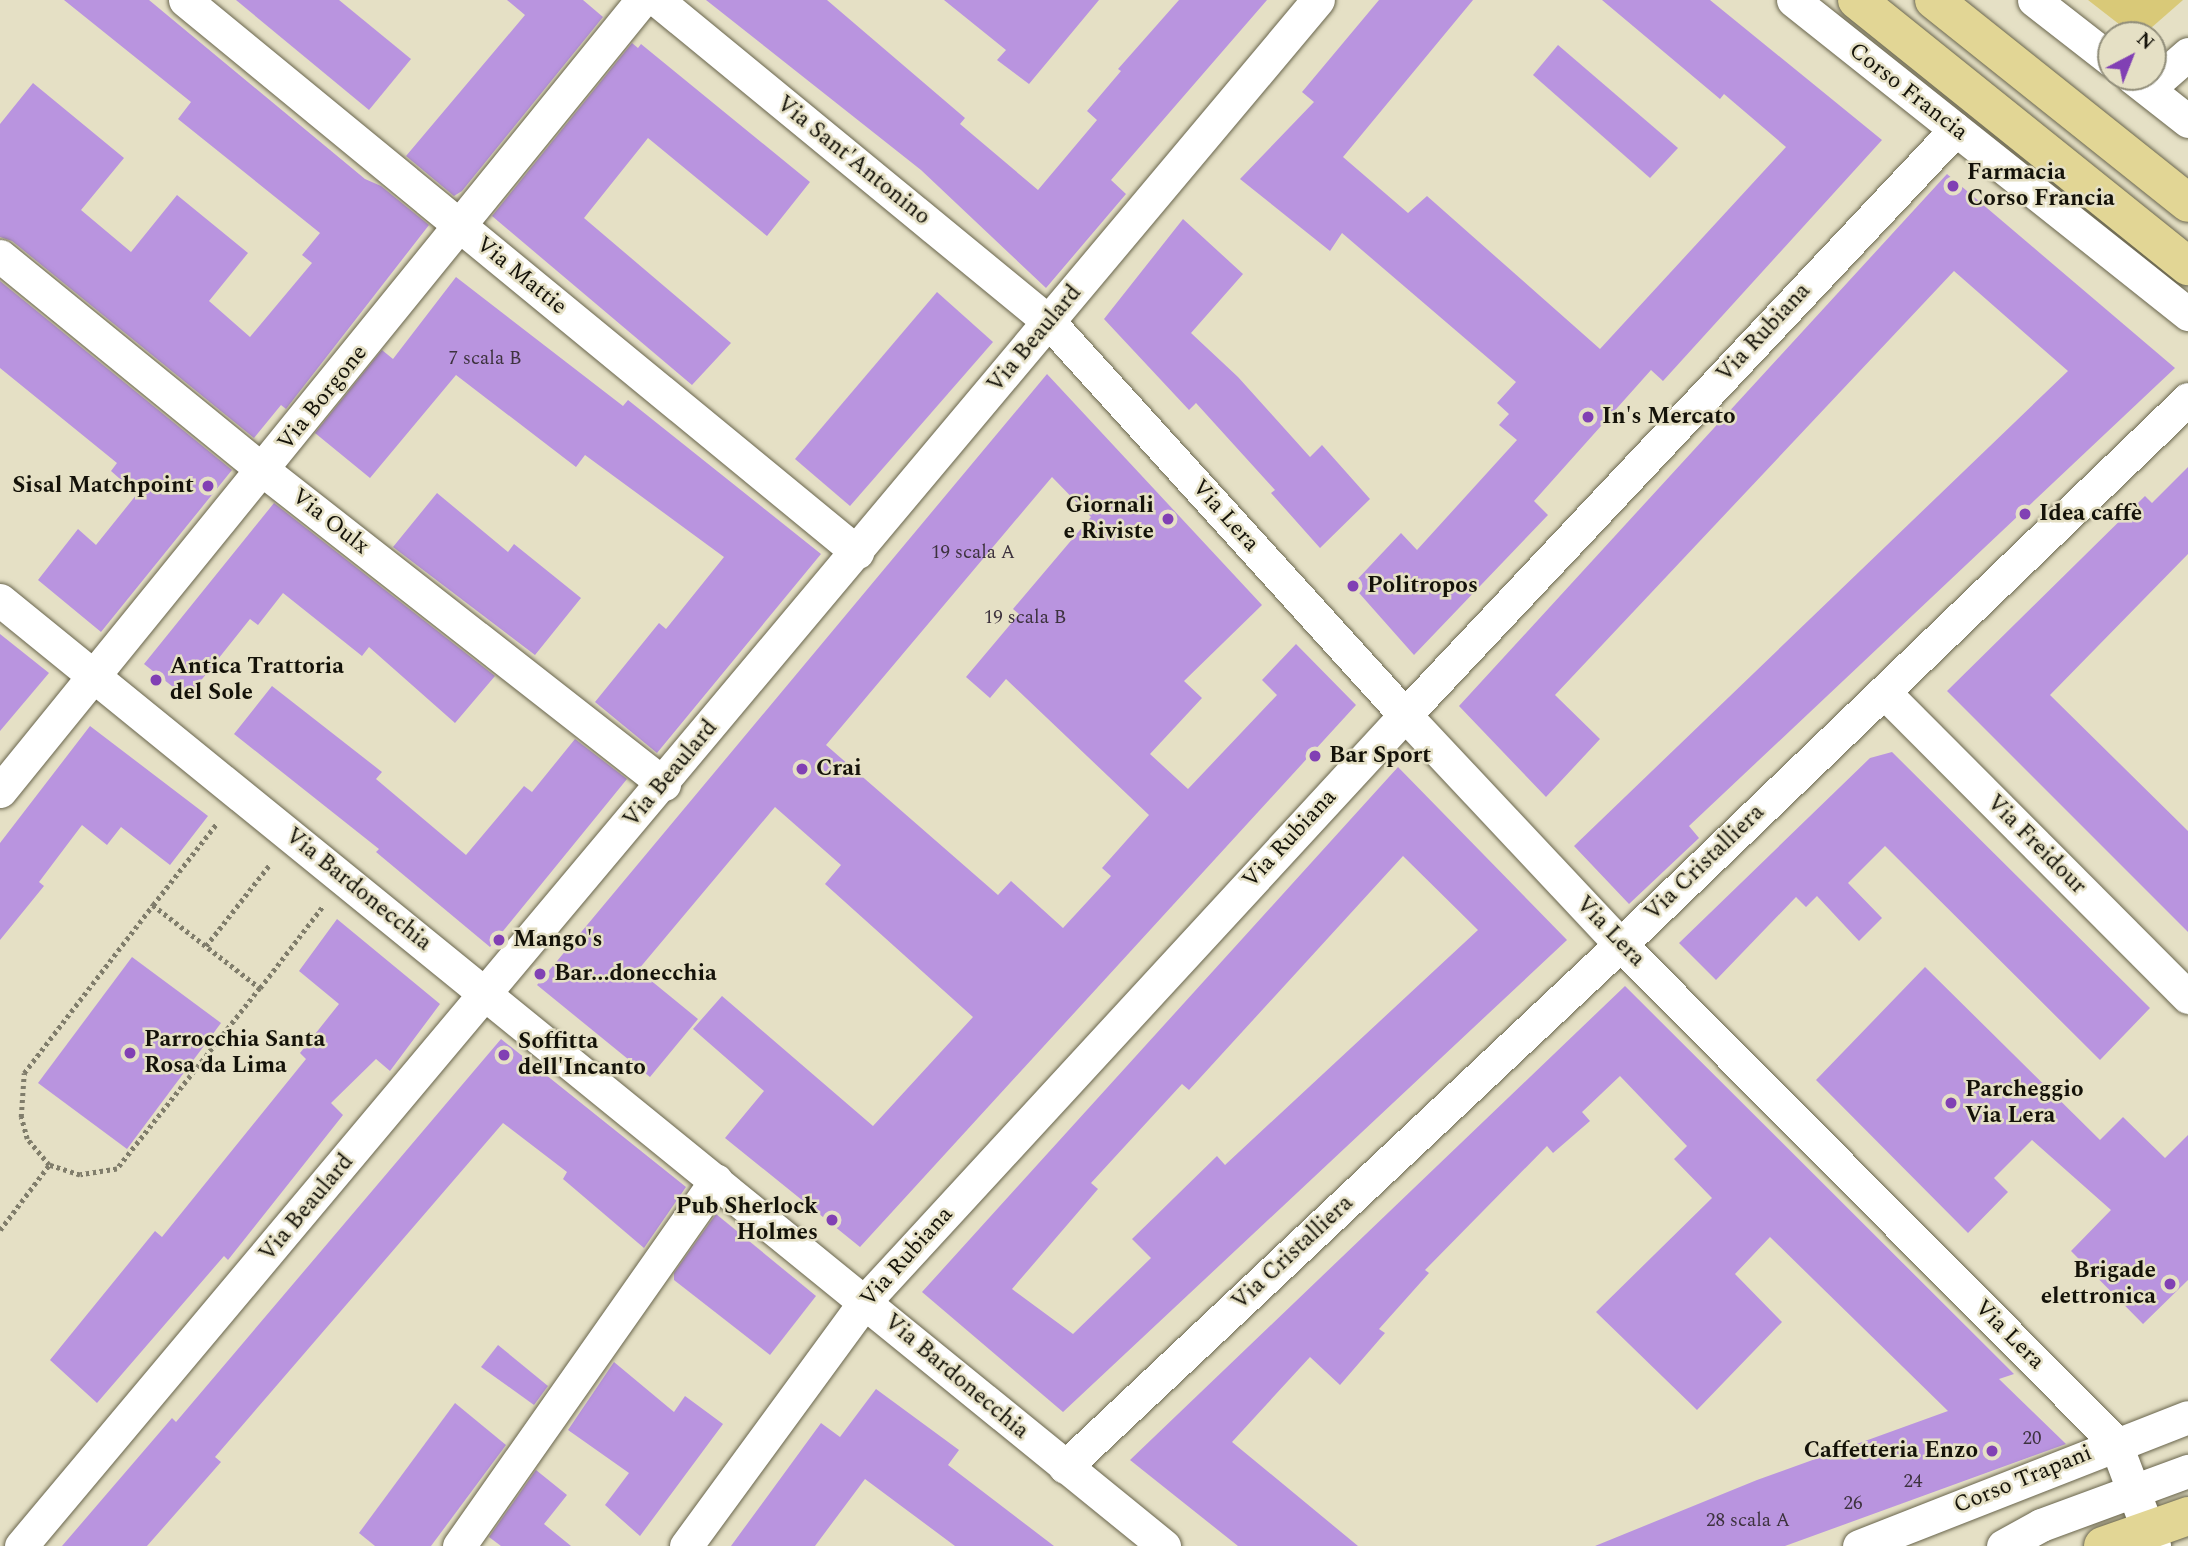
<!DOCTYPE html>
<meta charset="utf-8">
<style>
body{margin:0}
#map{position:relative;width:2188px;height:1546px;overflow:hidden;background:#e5e0c5;font-family:Spectral,serif}
div>[style]{position:absolute}
[style*='--x']{left:calc(var(--x)*1px);top:calc(var(--y)*1px);width:calc(var(--w)*1px);rotate:calc(var(--a)*1deg)}
.green>*{inset:0;background:#d9c978}
.building>*{inset:0;background:#b994df}
.path>*{height:4.5px;margin-top:-2.25px;transform-origin:0;background:repeating-linear-gradient(90deg,#807d6b 0 3.5px,transparent 0 7px)}
.roads{filter:drop-shadow(0 0 2px #69654d) drop-shadow(0 0 2px #69654d)}
.minor>*{height:33px;margin:-16.5px;padding:0 16.5px;transform-origin:16.5px;border-radius:16.5px;background:#fff}
.major>*{height:38px;margin:-19px;padding:0 19px;transform-origin:19px;border-radius:19px;background:#e2d695}
.dots>*{width:19px;height:19px;translate:-50% -50%;box-sizing:border-box;border:4px solid #e5e0c5;border-radius:50%}
span{translate:-50% -50%;white-space:nowrap;text-align:center;line-height:1.15;-webkit-text-stroke:5px #e5e0c5;paint-order:stroke}
.number-label{font-size:19px;color:#3d323e}
.number-label span{-webkit-text-stroke-width:0}
.street-label{font-size:23px;color:#141209}
.poi-label{font-size:23px;color:#141209;font-weight:700}
.left{translate:0 -50%;text-align:left}
.right{translate:-100% -50%;text-align:right}
.north{position:absolute;left:2097px;top:21px;width:70px;height:70px;box-sizing:border-box;background:#e5e0c5;border:2px solid #918e7a;border-radius:50%;rotate:42deg;font-size:19px;font-weight:700;line-height:28px;text-align:center;color:#141209}
.north::after{content:'';display:block;margin:auto;width:24px;height:32px;background:#8140b4;clip-path:polygon(50% 0,100% 100%,50% 72%,0 100%)}
</style>
<div id="map">
<div class="green">
<div style="clip-path:polygon(2088px 0,2183px 0,2143px 35px,2133px 35px)"></div>
</div>
<div class="building">
<div style="clip-path:polygon(64px 0,149px 0,365px 179px,381px 186px,429px 225px,286px 409px,281px 405px,254px 438px,12px 241px,0 237px,0 124px,33px 83px,124px 158px,81px 210px,131px 252px,177px 195px,248px 253px,209px 301px,250px 337px,312px 263px,302px 255px,320px 233px,178px 119px,191px 102px)"></div>
<div style="clip-path:polygon(236px 0,339px 0,411px 59px,369px 110px)"></div>
<div style="clip-path:polygon(507px 0,583px 0,603px 17px,462px 191px,454px 196px,406px 156px,525px 15px)"></div>
<div style="clip-path:polygon(706px 0,827px 0,965px 118px,960px 124px,1038px 190px,1097px 120px,1087px 111px,1121px 71px,1118px 69px,1179px 0,1267px 0,1111px 180px,1126px 194px,1046px 288px,921px 170px)"></div>
<div style="clip-path:polygon(944px 0,1099px 0,1029px 84px,997px 60px,1006px 50px)"></div>
<div style="clip-path:polygon(1379px 0,1473px 0,1343px 157px,1408px 213px,1427px 196px,1600px 349px,1786px 147px,1724px 94px,1720px 99px,1602px 0,1710px 0,1882px 140px,1663px 381px,1651px 370px,1534px 501px,1548px 515px,1414px 655px,1352px 585px,1401px 533px,1417px 550px,1517px 440px,1499px 425px,1509px 414px,1497px 403px,1516px 382px,1342px 233px,1330px 251px,1240px 179px,1314px 102px,1302px 92px)"></div>
<div style="clip-path:polygon(632px 43px,638px 48px,641px 44px,810px 182px,767px 236px,648px 138px,584px 218px,731px 343px,692px 385px,492px 216px)"></div>
<div style="clip-path:polygon(1558px 45px,1678px 148px,1650px 178px,1533px 75px)"></div>
<div style="clip-path:polygon(1947px 174px,2175px 368px,1689px 826px,1699px 838px,1629px 904px,1574px 846px,2068px 371px,1954px 271px,1555px 695px,1600px 739px,1546px 797px,1459px 706px)"></div>
<div style="clip-path:polygon(1183px 219px,1243px 274px,1191px 333px,1238px 377px,1310px 457px,1322px 445px,1370px 499px,1320px 548px,1271px 493px,1275px 490px,1196px 403px,1189px 410px,1104px 319px)"></div>
<div style="clip-path:polygon(456px 277px,623px 406px,628px 400px,821px 554px,657px 753px,595px 702px,659px 623px,666px 629px,724px 557px,585px 455px,576px 467px,456px 375px,370px 478px,315px 433px,382px 350px,393px 359px)"></div>
<div style="clip-path:polygon(0 281px,232px 470px,101px 632px,38px 580px,78px 529px,96px 545px,137px 494px,111px 471px,117px 463px,0 368px)"></div>
<div style="clip-path:polygon(937px 292px,993px 342px,850px 506px,795px 459px)"></div>
<div style="clip-path:polygon(evenodd,1047px 374px,1262px 605px,1184px 681px,1202px 698px,1150px 754px,1188px 789px,1277px 695px,1262px 680px,1296px 644px,1356px 705px,860px 1247px,725px 1138px,764px 1091px,693px 1029px,722px 996px,873px 1126px,973px 1017px,825px 884px,841px 865px,775px 807px,638px 970px,698px 1019px,650px 1077px,537px 985px,1047px 374px,1052px 477px,1091px 517px,1013px 609px,1019px 614px,966px 677px,990px 698px,1006px 679px,1149px 815px,1102px 868px,1111px 876px,1063px 928px,1011px 881px,998px 895px,826px 745px,1052px 477px)"></div>
<div style="clip-path:polygon(2188px 467px,2188px 554px,2050px 695px,2188px 831px,2188px 932px,1947px 691px,2145px 496px,2152px 503px)"></div>
<div style="clip-path:polygon(437px 493px,508px 552px,514px 544px,581px 598px,535px 655px,393px 547px)"></div>
<div style="clip-path:polygon(274px 503px,495px 676px,455px 723px,369px 647px,362px 656px,283px 593px,258px 625px,250px 619px,187px 698px,144px 664px)"></div>
<div style="clip-path:polygon(0 634px,49px 673px,0 731px)"></div>
<div style="clip-path:polygon(272px 686px,382px 772px,376px 779px,466px 855px,524px 786px,532px 792px,575px 739px,627px 779px,490px 947px,376px 852px,379px 849px,234px 734px)"></div>
<div style="clip-path:polygon(90px 726px,208px 816px,170px 865px,121px 827px,107px 845px,82px 825px,39px 882px,44px 886px,0 940px,0 843px)"></div>
<div style="clip-path:polygon(1892px 752px,2150px 1008px,2100px 1060px,1885px 846px,1848px 883px,1882px 918px,1859px 941px,1817px 896px,1806px 907px,1796px 897px,1716px 980px,1679px 943px,1870px 758px)"></div>
<div style="clip-path:polygon(evenodd,1398px 767px,1567px 940px,1063px 1412px,922px 1292px,1398px 767px,1403px 856px,1478px 930px,1225px 1165px,1217px 1156px,1132px 1239px,1151px 1258px,1073px 1334px,1012px 1289px,1098px 1189px,1091px 1183px,1182px 1084px,1189px 1090px,1403px 856px)"></div>
<div style="clip-path:polygon(337px 919px,440px 1004px,390px 1071px,376px 1059px,331px 1103px,343px 1115px,228px 1260px,224px 1256px,97px 1403px,50px 1360px,155px 1231px,162px 1237px,306px 1059px,300px 1053px,339px 1004px,299px 971px)"></div>
<div style="clip-path:polygon(132px 957px,221px 1023px,127px 1149px,38px 1083px)"></div>
<div style="clip-path:polygon(1925px 967px,2100px 1140px,2123px 1117px,2165px 1158px,2188px 1135px,2188px 1280px,2143px 1324px,2071px 1251px,2111px 1210px,2032px 1140px,1994px 1178px,2008px 1192px,1968px 1233px,1816px 1080px)"></div>
<div style="clip-path:polygon(1625px 986px,2014px 1374px,1999px 1379px,2066px 1444px,1785px 1546px,1595px 1546px,1757px 1480px,1948px 1411px,1770px 1237px,1735px 1274px,1782px 1322px,1697px 1410px,1596px 1312px,1712px 1198px,1674px 1159px,1687px 1146px,1620px 1076px,1582px 1112px,1590px 1121px,1553px 1153px,1547px 1146px,1425px 1270px,1429px 1273px,1379px 1329px,1385px 1333px,1340px 1385px,1310px 1357px,1232px 1442px,1358px 1546px,1238px 1546px,1130px 1460px)"></div>
<div style="clip-path:polygon(501px 1039px,686px 1187px,644px 1248px,563px 1179px,567px 1172px,503px 1123px,215px 1457px,221px 1462px,147px 1546px,62px 1546px,172px 1418px,176px 1422px)"></div>
<div style="clip-path:polygon(716px 1214px,816px 1296px,770px 1355px,674px 1280px,674px 1273px)"></div>
<div style="clip-path:polygon(498px 1345px,548px 1386px,534px 1405px,481px 1367px)"></div>
<div style="clip-path:polygon(614px 1362px,674px 1412px,685px 1396px,723px 1424px,640px 1536px,605px 1505px,629px 1473px,568px 1430px)"></div>
<div style="clip-path:polygon(876px 1389px,959px 1450px,948px 1465px,1054px 1546px,955px 1546px,865px 1479px,815px 1546px,731px 1546px,821px 1423px,840px 1437px)"></div>
<div style="clip-path:polygon(455px 1403px,506px 1445px,431px 1546px,375px 1546px,359px 1533px)"></div>
<div style="clip-path:polygon(536px 1470px,567px 1495px,544px 1524px,571px 1546px,501px 1546px,489px 1537px)"></div>
</div>
<div class="path">
<div style="--x:153;--y:905;--w:135;--a:37.8"></div>
<div style="--x:260;--y:988;--w:231;--a:128.3"></div>
<div style="--x:117;--y:1169;--w:37;--a:171"></div>
<div style="--x:80;--y:1175;--w:33;--a:-162"></div>
<div style="--x:49;--y:1165;--w:34;--a:-130"></div>
<div style="--x:27;--y:1139;--w:23;--a:-105"></div>
<div style="--x:21;--y:1117;--w:44;--a:-86.1"></div>
<div style="--x:24;--y:1073;--w:212;--a:-52.5"></div>
<div style="--x:153;--y:905;--w:104;--a:-52"></div>
<div style="--x:206;--y:946;--w:104;--a:-52"></div>
<div style="--x:260;--y:988;--w:103;--a:-52.5"></div>
<div style="--x:0;--y:1230;--w:81;--a:-53"></div>
</div>
<div class="roads">
<div class="minor">
<div style="--x:185;--y:0;--w:870;--a:39.4"></div>
<div style="--x:657;--y:0;--w:507;--a:39.4"></div>
<div style="--x:1049;--y:322;--w:530;--a:47.83"></div>
<div style="--x:1405;--y:715;--w:314;--a:46.8"></div>
<div style="--x:1620;--y:944;--w:702;--a:45.17"></div>
<div style="--x:2115;--y:1442;--w:111;--a:69.4"></div>
<div style="--x:1793;--y:0;--w:505;--a:38.48"></div>
<div style="--x:2034;--y:0;--w:98;--a:37.9"></div>
<div style="--x:2132;--y:77;--w:71;--a:38.2"></div>
<div style="--x:2148;--y:89;--w:53;--a:-41.2"></div>
<div style="--x:0;--y:256;--w:340;--a:39.2"></div>
<div style="--x:264;--y:471;--w:508;--a:38.04"></div>
<div style="--x:0;--y:600;--w:1500;--a:39.1"></div>
<div style="--x:1885;--y:693;--w:429;--a:45.1"></div>
<div style="--x:0;--y:791;--w:1019;--a:-50.94"></div>
<div style="--x:1065;--y:1467;--w:794;--a:-43.26"></div>
<div style="--x:1643;--y:923;--w:756;--a:-43.87"></div>
<div style="--x:21;--y:1546;--w:2018;--a:-50.01"></div>
<div style="--x:459;--y:1546;--w:447;--a:-54.9"></div>
<div style="--x:686;--y:1546;--w:303;--a:-53.8"></div>
<div style="--x:865;--y:1301;--w:797;--a:-47.34"></div>
<div style="--x:1405;--y:715;--w:804;--a:-46.76"></div>
<div style="--x:1859;--y:1546;--w:353;--a:-21.4"></div>
<div style="--x:2003;--y:1546;--w:43;--a:-28.9"></div>
<div style="--x:2041;--y:1525;--w:157;--a:-20.2"></div>
</div>
<div class="major">
<div style="--x:1857;--y:0;--w:425;--a:38.8"></div>
<div style="--x:1934;--y:0;--w:325;--a:38.6"></div>
<div style="--x:2103;--y:1546;--w:90;--a:-19.4"></div>
</div>
</div>
<div class="dots">
<div style="left:1953px;top:186px;background:#8140b4"></div>
<div style="left:1588px;top:417px;background:#8140b4"></div>
<div style="left:208px;top:486px;background:#8140b4"></div>
<div style="left:2025px;top:514px;background:#8140b4"></div>
<div style="left:1168px;top:519px;background:#8140b4"></div>
<div style="left:1353px;top:586px;background:#8140b4"></div>
<div style="left:156px;top:680px;background:#8140b4"></div>
<div style="left:1315px;top:756px;background:#8140b4"></div>
<div style="left:802px;top:769px;background:#8140b4"></div>
<div style="left:499px;top:940px;background:#8140b4"></div>
<div style="left:540px;top:974px;background:#8140b4"></div>
<div style="left:130px;top:1053px;background:#8140b4"></div>
<div style="left:504px;top:1055px;background:#8140b4"></div>
<div style="left:1951px;top:1103px;background:#8140b4"></div>
<div style="left:832px;top:1220px;background:#8140b4"></div>
<div style="left:2170px;top:1284px;background:#8140b4"></div>
<div style="left:1992px;top:1451px;background:#8140b4"></div>
</div>
<div class="number-label">
<span style="left:485px;top:359px">7 scala B</span>
<span style="left:973px;top:553px">19 scala A</span>
<span style="left:1025px;top:618px">19 scala B</span>
<span style="left:2032px;top:1439px">20</span>
<span style="left:1913px;top:1482px">24</span>
<span style="left:1853px;top:1504px">26</span>
<span style="left:1748px;top:1521px">28 scala A</span>
</div>
<div class="street-label">
<span style="left:1908px;top:92px;rotate:38deg">Corso Francia</span>
<span style="left:853px;top:161px;rotate:39deg">Via Sant'Antonino</span>
<span style="left:521px;top:276px;rotate:39deg">Via Mattie</span>
<span style="left:1764px;top:333px;rotate:-47deg">Via Rubiana</span>
<span style="left:1035px;top:339px;rotate:-50deg">Via Beaulard</span>
<span style="left:323px;top:398px;rotate:-51deg">Via Borgone</span>
<span style="left:1225px;top:516px;rotate:48deg">Via Lera</span>
<span style="left:330px;top:522px;rotate:38deg">Via Oulx</span>
<span style="left:671px;top:774px;rotate:-50deg">Via Beaulard</span>
<span style="left:1290px;top:839px;rotate:-47deg">Via Rubiana</span>
<span style="left:2036px;top:845px;rotate:45deg">Via Freidour</span>
<span style="left:1705px;top:863px;rotate:-44deg">Via Cristalliera</span>
<span style="left:358px;top:890px;rotate:39deg">Via Bardonecchia</span>
<span style="left:1610px;top:932px;rotate:46deg">Via Lera</span>
<span style="left:307px;top:1208px;rotate:-50deg">Via Beaulard</span>
<span style="left:1293px;top:1253px;rotate:-43deg">Via Cristalliera</span>
<span style="left:907px;top:1257px;rotate:-48deg">Via Rubiana</span>
<span style="left:2009px;top:1335px;rotate:45deg">Via Lera</span>
<span style="left:956px;top:1377px;rotate:40deg">Via Bardonecchia</span>
<span style="left:2023px;top:1480px;rotate:-22deg">Corso Trapani</span>
</div>
<div class="poi-label">
<span class="left" style="left:1967px;top:186px">Farmacia<br>Corso Francia</span>
<span class="left" style="left:1602px;top:417px">In's Mercato</span>
<span class="right" style="left:194px;top:486px">Sisal Matchpoint</span>
<span class="right" style="left:1154px;top:519px">Giornali<br>e Riviste</span>
<span class="left" style="left:2039px;top:514px">Idea caffè</span>
<span class="left" style="left:1367px;top:586px">Politropos</span>
<span class="left" style="left:170px;top:680px">Antica Trattoria<br>del Sole</span>
<span class="left" style="left:1329px;top:756px">Bar Sport</span>
<span class="left" style="left:816px;top:769px">Crai</span>
<span class="left" style="left:513px;top:940px">Mango's</span>
<span class="left" style="left:554px;top:974px">Bar...donecchia</span>
<span class="left" style="left:144px;top:1053px">Parrocchia Santa<br>Rosa da Lima</span>
<span class="left" style="left:518px;top:1055px">Soffitta<br>dell'Incanto</span>
<span class="left" style="left:1965px;top:1103px">Parcheggio<br>Via Lera</span>
<span class="right" style="left:818px;top:1220px">Pub Sherlock<br>Holmes</span>
<span class="right" style="left:2156px;top:1284px">Brigade<br>elettronica</span>
<span class="right" style="left:1978px;top:1451px">Caffetteria Enzo</span>
</div>
<div class="north">N</div>
</div>
